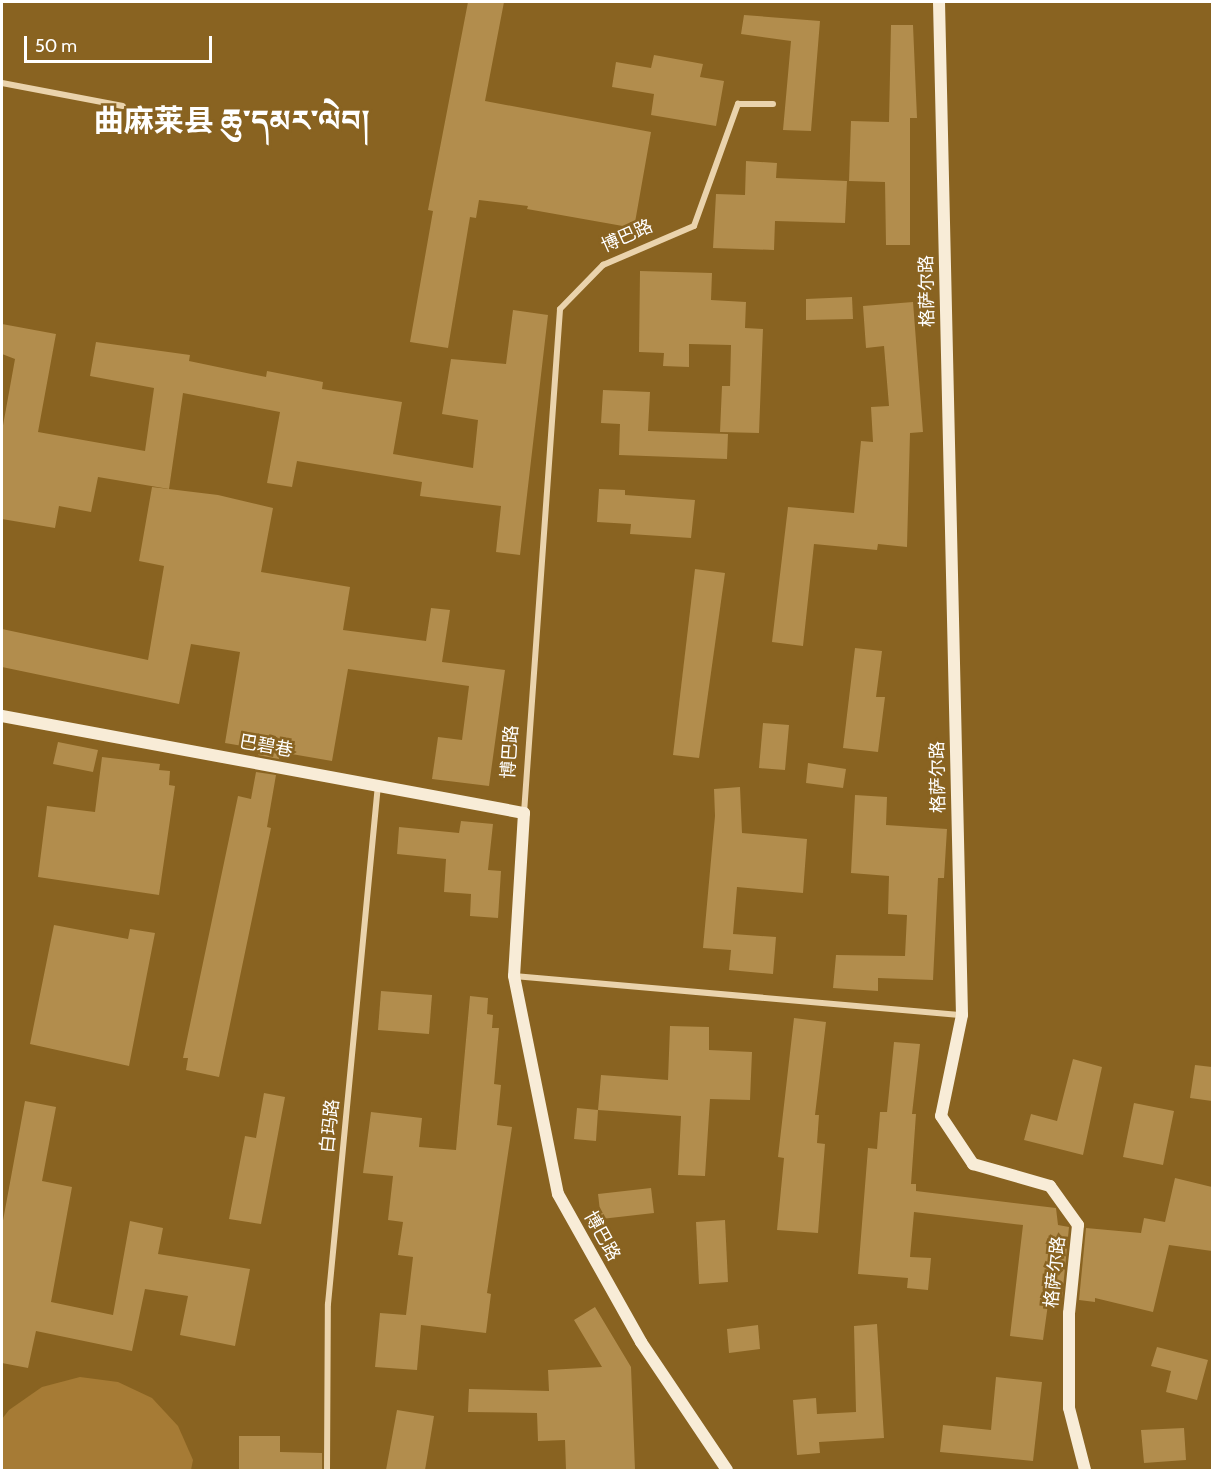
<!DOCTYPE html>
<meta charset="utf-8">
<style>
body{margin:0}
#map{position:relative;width:1214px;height:1472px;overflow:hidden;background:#896321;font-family:Cabin,"Noto Sans SC","Noto Serif Tibetan",sans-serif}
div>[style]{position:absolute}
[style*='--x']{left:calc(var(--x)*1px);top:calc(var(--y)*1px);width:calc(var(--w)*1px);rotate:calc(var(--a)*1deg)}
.green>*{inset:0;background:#a67b35}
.building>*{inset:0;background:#b28d4d}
.street>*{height:6px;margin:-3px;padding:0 3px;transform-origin:3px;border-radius:3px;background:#ead3ac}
.secondary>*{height:12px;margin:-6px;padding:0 6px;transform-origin:6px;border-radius:6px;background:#f8ecd7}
span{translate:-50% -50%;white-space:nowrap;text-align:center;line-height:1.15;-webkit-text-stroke:5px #896321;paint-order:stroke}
.street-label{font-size:18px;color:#fff}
.town-label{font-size:30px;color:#fff;font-weight:700}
.frame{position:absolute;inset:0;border:3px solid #fff;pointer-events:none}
.scale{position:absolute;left:24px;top:36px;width:188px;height:27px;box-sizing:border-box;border:3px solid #fff;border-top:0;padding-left:8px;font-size:18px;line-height:21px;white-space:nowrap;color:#fff;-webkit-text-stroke:4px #896321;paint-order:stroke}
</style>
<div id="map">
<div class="green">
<div style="clip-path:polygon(80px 1377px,118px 1382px,152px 1398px,178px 1426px,193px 1460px,191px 1470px,2px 1470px,2px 1419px,9px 1410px,42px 1387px)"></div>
</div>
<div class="building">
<div style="clip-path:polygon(468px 2px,504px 2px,485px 101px,651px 132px,634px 228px,527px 209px,528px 206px,479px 200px,476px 218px,470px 217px,448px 348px,410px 342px,433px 211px,428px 210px)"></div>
<div style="clip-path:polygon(744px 15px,820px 21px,811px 131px,783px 130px,791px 41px,741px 34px)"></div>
<div style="clip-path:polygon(891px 25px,913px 25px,917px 118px,910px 118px,910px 245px,886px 245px,885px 182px,849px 181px,851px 121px,889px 122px)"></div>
<div style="clip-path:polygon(654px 55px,703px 64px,700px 77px,724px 81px,716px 126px,651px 115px,654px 94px,612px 87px,616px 62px,651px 68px)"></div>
<div style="clip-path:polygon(746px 161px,777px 163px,776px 178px,847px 181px,845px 223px,775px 221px,774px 250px,713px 248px,716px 194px,745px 195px)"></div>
<div style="clip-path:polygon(640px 271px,712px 273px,711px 300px,746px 302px,745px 328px,763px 329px,759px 433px,720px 432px,722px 386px,730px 386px,731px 345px,689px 344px,689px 367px,663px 366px,664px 353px,639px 352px)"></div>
<div style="clip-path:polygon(852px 297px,853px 319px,806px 320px,806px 299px)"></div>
<div style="clip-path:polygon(913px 302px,923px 432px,910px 433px,907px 547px,878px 544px,877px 550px,814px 544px,803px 646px,772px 642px,788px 507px,854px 513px,861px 441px,873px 442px,871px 407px,889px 406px,884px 346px,866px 348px,863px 306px)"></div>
<div style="clip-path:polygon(513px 310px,548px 315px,520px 555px,496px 552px,501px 506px,420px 496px,422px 482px,297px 461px,292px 487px,267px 483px,280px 412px,183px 393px,169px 489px,98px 477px,91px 512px,59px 506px,55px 528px,2px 519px,2px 431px,15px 359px,2px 354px,2px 324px,56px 334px,38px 432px,145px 451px,154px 388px,90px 376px,96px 342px,190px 355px,189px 361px,266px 377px,267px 371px,323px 382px,322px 389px,402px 402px,393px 454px,473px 468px,478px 420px,442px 414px,451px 359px,506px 364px)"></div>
<div style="clip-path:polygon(603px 390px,650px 392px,648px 431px,728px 434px,727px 459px,619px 455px,620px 424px,601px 423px)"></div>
<div style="clip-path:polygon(152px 487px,218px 495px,273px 508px,261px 572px,350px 587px,343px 630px,426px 641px,431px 608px,450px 610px,442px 662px,505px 670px,489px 786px,432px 779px,438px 737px,462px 740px,469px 686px,348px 669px,332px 761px,280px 752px,279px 759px,258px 755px,260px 749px,225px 743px,240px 652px,191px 644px,179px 704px,2px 667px,2px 629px,148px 660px,164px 566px,139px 561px)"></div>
<div style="clip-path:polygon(599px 489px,625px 490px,625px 495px,695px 500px,691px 538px,630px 534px,631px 524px,597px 522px)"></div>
<div style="clip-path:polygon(695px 569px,725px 573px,699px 758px,673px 755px)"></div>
<div style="clip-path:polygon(855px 648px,882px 651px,876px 697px,885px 697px,878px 752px,843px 748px)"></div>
<div style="clip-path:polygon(763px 723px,789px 725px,785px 770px,759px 768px)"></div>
<div style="clip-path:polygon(58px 742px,98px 750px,93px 772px,53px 764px)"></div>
<div style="clip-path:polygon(102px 757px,160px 764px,159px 770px,170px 771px,169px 785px,175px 786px,159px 895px,38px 877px,47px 806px,95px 812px)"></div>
<div style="clip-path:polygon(808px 763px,846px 769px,843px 788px,806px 783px)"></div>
<div style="clip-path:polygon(256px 772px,276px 775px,267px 827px,271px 828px,219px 1077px,186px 1070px,188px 1058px,183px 1058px,238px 796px,251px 799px)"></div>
<div style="clip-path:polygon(740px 787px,742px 833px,807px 839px,803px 893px,737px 887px,733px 934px,776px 937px,773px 974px,729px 970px,731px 950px,703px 948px,715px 816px,714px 789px)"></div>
<div style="clip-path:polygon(855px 795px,887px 797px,886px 825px,947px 829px,944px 878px,938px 878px,933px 980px,878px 978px,878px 991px,833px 988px,836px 955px,905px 956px,907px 915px,888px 914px,889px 876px,851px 873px)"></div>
<div style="clip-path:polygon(461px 821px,493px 824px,488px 870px,501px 871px,498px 918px,470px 916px,471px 894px,444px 892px,446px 859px,397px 854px,399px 827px,459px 833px)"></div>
<div style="clip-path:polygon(54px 925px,128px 939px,130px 929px,155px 933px,129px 1066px,30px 1044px)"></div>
<div style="clip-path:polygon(381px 991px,432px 995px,429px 1034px,378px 1030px)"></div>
<div style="clip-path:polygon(470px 996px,488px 998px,487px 1014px,493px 1015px,492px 1028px,499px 1028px,494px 1084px,501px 1085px,497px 1125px,512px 1127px,487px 1293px,491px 1294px,486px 1333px,421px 1325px,417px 1370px,375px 1367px,380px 1313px,406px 1315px,413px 1257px,398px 1255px,403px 1222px,388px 1220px,393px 1176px,363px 1173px,371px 1112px,422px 1118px,419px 1147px,456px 1150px)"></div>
<div style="clip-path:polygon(794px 1018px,826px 1022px,815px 1115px,819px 1115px,817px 1143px,825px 1144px,818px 1233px,777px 1230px,784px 1158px,778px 1157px)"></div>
<div style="clip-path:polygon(670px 1026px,709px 1027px,709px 1050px,752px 1052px,750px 1100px,710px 1099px,705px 1176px,678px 1175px,681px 1116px,598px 1110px,601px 1075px,668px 1080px)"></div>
<div style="clip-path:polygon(894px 1042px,920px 1044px,912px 1114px,916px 1114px,911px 1184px,916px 1184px,916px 1191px,1056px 1208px,1058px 1225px,1069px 1227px,1062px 1298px,1049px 1297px,1043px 1340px,1010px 1336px,1023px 1225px,914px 1212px,910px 1257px,931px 1258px,928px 1290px,907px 1288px,908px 1278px,858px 1274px,868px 1148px,877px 1149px,880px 1112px,887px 1112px)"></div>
<div style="clip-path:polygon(1073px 1059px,1102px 1067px,1083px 1155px,1024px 1140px,1031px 1114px,1057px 1121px)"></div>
<div style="clip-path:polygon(1195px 1065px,1212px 1067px,1212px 1101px,1190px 1098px)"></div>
<div style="clip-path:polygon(264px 1093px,285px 1097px,261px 1224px,229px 1219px,245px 1136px,256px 1138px)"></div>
<div style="clip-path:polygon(25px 1101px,56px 1107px,42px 1181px,72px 1187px,51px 1302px,113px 1315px,130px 1221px,163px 1228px,158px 1254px,250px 1269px,235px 1346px,180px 1335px,188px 1296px,145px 1289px,132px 1351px,36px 1331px,28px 1368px,2px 1363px,2px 1226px)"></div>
<div style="clip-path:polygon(1134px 1103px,1174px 1111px,1163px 1165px,1123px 1157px)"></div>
<div style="clip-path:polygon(577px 1108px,598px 1110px,596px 1141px,574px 1139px)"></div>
<div style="clip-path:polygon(1175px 1178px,1212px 1187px,1212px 1251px,1169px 1245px,1153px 1312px,1095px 1298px,1095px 1302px,1079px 1300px,1086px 1228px,1141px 1233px,1144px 1218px,1165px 1222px)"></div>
<div style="clip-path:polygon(651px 1188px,654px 1213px,601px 1219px,598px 1194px)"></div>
<div style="clip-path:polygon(725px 1220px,728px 1282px,699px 1284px,696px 1222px)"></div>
<div style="clip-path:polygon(595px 1307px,631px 1367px,635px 1470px,566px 1470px,565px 1440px,538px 1441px,537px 1413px,468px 1412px,469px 1389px,549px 1391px,548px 1370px,602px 1367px,574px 1320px)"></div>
<div style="clip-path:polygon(877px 1324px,884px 1438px,819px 1442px,820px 1453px,797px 1455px,793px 1400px,816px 1398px,817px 1414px,856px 1412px,854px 1326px)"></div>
<div style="clip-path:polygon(758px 1325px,760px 1349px,729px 1353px,727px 1329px)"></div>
<div style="clip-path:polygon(1157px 1347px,1208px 1360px,1197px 1400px,1166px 1392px,1171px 1371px,1151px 1366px)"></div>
<div style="clip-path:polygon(996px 1377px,1042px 1382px,1033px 1461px,940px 1452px,943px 1425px,991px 1430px)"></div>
<div style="clip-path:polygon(397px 1410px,434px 1416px,425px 1470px,386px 1470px)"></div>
<div style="clip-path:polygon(1184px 1428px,1186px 1460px,1144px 1463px,1141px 1430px)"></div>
<div style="clip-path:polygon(239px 1436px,280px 1436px,280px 1452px,322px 1453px,322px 1470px,239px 1470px)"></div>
</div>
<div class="street">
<div style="--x:2;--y:83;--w:123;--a:10.8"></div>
<div style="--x:524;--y:813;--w:505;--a:-85.91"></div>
<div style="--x:560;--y:309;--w:62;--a:-45.7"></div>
<div style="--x:603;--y:265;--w:99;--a:-23.2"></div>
<div style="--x:694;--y:226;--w:130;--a:-70.2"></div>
<div style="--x:738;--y:104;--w:35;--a:0"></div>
<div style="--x:514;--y:976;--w:450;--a:5"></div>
<div style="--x:327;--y:1470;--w:166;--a:-89.7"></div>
<div style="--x:328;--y:1304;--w:521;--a:-84.5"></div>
</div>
<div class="secondary">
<div style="--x:939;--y:2;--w:1013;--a:88.7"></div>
<div style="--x:962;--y:1015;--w:103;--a:101.7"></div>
<div style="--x:941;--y:1116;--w:58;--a:56.3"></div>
<div style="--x:973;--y:1164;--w:80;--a:15.9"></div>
<div style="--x:1050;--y:1186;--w:48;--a:54.3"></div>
<div style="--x:1078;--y:1225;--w:88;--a:95.8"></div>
<div style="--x:1069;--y:1313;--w:95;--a:90"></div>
<div style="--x:1069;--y:1408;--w:64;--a:75.5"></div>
<div style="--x:2;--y:716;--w:531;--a:10.53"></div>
<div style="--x:524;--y:813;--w:163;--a:93.5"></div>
<div style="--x:514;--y:976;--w:222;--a:78.6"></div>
<div style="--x:558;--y:1194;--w:170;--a:60.7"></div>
<div style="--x:641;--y:1342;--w:154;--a:56.1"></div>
</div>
<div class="street-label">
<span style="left:627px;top:236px;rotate:-24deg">博巴路</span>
<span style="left:927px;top:291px;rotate:-91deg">格萨尔路</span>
<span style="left:266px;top:746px;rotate:10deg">巴碧巷</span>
<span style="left:510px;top:752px;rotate:-86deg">博巴路</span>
<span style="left:938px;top:777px;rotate:-91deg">格萨尔路</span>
<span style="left:330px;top:1126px;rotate:-84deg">白玛路</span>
<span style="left:602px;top:1236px;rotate:61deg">博巴路</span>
<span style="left:1055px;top:1272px;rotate:-84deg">格萨尔路</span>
</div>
<div class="town-label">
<span style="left:232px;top:121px">曲麻莱县 ཆུ་དམར་ལེབ།</span>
</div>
<div class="frame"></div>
<div class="scale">50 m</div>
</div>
